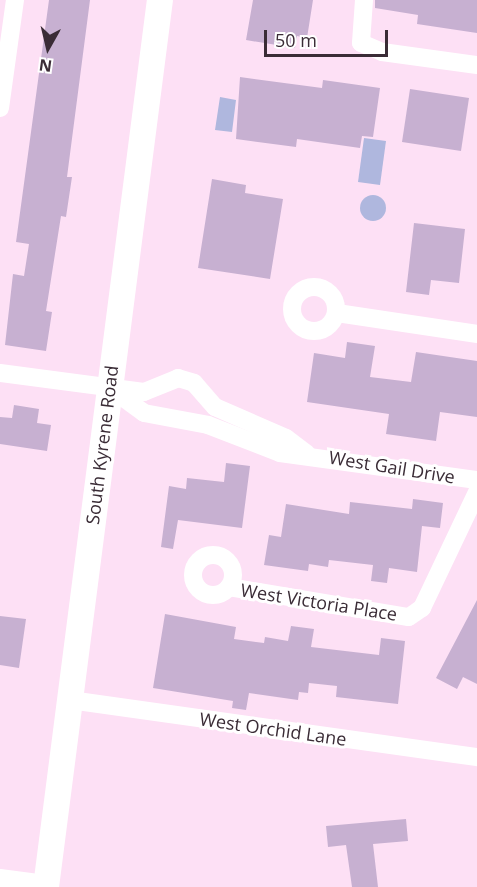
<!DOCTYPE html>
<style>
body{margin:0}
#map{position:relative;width:477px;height:887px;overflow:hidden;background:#fde0f5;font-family:"Open Sans",sans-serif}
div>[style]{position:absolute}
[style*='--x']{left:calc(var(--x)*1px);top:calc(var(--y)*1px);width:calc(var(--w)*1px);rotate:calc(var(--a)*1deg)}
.green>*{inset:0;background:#afb7de}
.round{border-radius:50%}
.building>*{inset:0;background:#c7b0d1}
.minor>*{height:18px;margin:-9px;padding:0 9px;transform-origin:9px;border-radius:9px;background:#fff}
.minor>.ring{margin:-9px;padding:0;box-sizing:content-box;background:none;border:18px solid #fff;border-radius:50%}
.secondary>*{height:26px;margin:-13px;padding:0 13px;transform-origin:13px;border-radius:13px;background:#fff}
span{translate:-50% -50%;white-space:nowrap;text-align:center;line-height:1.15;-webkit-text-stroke:6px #fff;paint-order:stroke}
.street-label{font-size:18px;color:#3a2c36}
.north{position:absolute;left:18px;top:18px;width:60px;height:60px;-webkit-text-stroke:4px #fff;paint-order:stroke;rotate:188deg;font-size:16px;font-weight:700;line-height:24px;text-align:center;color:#3a2c36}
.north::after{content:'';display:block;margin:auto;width:21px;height:27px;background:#3a2c36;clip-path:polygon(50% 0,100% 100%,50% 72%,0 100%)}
.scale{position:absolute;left:264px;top:30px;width:124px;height:27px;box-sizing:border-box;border:3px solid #3a2c36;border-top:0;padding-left:8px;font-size:18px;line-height:21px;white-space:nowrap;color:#3a2c36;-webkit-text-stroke:4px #fff;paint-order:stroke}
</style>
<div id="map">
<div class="green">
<div style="clip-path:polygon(220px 97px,236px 100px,232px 132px,215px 130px)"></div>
<div style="clip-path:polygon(364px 138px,386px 141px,380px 185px,358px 182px)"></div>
<div class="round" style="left:360px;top:195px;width:26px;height:26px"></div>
</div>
<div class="building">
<div style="clip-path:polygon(49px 0,90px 0,67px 177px,72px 177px,66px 217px,61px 216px,46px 311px,52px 312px,46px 351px,5px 345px,13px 274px,24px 276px,29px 244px,16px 242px)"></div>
<div style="clip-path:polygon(253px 0,313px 0,307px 38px,297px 36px,295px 48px,246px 40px)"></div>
<div style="clip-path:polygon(375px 0,477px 0,477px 33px,417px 24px,418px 15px,375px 8px)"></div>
<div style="clip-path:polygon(240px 77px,322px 88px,323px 80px,380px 88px,373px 137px,362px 136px,360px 148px,297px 139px,296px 147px,236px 139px)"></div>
<div style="clip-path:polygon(410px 89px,469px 98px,461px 151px,402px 142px)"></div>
<div style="clip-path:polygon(212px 179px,246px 185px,245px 193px,283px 199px,270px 279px,198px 268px)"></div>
<div style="clip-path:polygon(414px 223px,465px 229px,459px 283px,431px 280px,429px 295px,406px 292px)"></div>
<div style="clip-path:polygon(347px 342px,375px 346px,370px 377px,411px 382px,416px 352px,477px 361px,477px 417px,440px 412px,436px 441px,386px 434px,389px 414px,307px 402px,314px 353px,345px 358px)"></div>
<div style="clip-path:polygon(14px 405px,39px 409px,37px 423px,51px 425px,47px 451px,0 444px,0 417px,12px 418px)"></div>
<div style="clip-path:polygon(226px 463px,250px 466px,242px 528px,178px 520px,173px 549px,161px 547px,169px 486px,186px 489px,187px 478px,224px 482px)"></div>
<div style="clip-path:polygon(413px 499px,443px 503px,440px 528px,422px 526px,417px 572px,389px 568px,387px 583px,371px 581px,373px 565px,329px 560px,328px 567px,309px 564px,308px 571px,264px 565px,269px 535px,281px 537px,286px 504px,349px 514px,350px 502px,412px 509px)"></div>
<div style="clip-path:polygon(477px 600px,477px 684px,463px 677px,457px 689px,436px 678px)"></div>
<div style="clip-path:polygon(165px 614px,236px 627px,234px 639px,264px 643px,265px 637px,288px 641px,291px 626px,314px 629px,311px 647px,379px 655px,381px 638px,405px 641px,398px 704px,336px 697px,337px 686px,309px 683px,308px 693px,299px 692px,298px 700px,249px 693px,246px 710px,232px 708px,233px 701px,153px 688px)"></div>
<div style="clip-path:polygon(0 616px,26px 619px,19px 668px,0 665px)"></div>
<div style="clip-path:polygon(406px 819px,408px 841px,373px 844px,378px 887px,352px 887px,346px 845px,328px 847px,326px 826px)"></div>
</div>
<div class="minor">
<div style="--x:364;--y:0;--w:43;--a:94"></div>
<div style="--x:361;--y:43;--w:23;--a:23"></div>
<div style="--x:382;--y:52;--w:96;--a:7.8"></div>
<div style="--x:0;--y:108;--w:109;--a:-82.1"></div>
<div class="ring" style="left:292px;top:287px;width:26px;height:26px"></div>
<div style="--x:337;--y:313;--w:142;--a:8.5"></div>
<div style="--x:0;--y:373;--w:145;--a:7.5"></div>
<div style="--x:144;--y:392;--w:37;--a:-22"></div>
<div style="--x:178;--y:378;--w:17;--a:17"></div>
<div style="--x:194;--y:383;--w:32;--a:49"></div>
<div style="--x:215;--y:407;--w:77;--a:23.6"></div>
<div style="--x:286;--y:438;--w:26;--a:37"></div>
<div style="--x:110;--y:388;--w:42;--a:36.3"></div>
<div style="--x:144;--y:413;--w:65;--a:10.6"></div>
<div style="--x:208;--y:425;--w:77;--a:21.3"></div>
<div style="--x:280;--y:453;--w:199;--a:7.8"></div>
<div class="ring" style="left:193px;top:555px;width:22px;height:22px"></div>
<div style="--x:229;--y:587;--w:182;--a:9.5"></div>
<div style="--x:409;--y:617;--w:16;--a:-35"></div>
<div style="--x:422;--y:608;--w:128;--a:-64.6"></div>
<div style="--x:70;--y:700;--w:411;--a:8"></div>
<div style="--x:0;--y:878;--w:46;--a:7.4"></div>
</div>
<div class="secondary">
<div style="--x:46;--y:887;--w:894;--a:-82.68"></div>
</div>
<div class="street-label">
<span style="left:102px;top:445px;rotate:-83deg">South Kyrene Road</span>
<span style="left:392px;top:467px;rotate:9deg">West Gail Drive</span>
<span style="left:319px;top:602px;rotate:9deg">West Victoria Place</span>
<span style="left:273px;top:729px;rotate:8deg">West Orchid Lane</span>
</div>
<div class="north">N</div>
<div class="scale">50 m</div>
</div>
